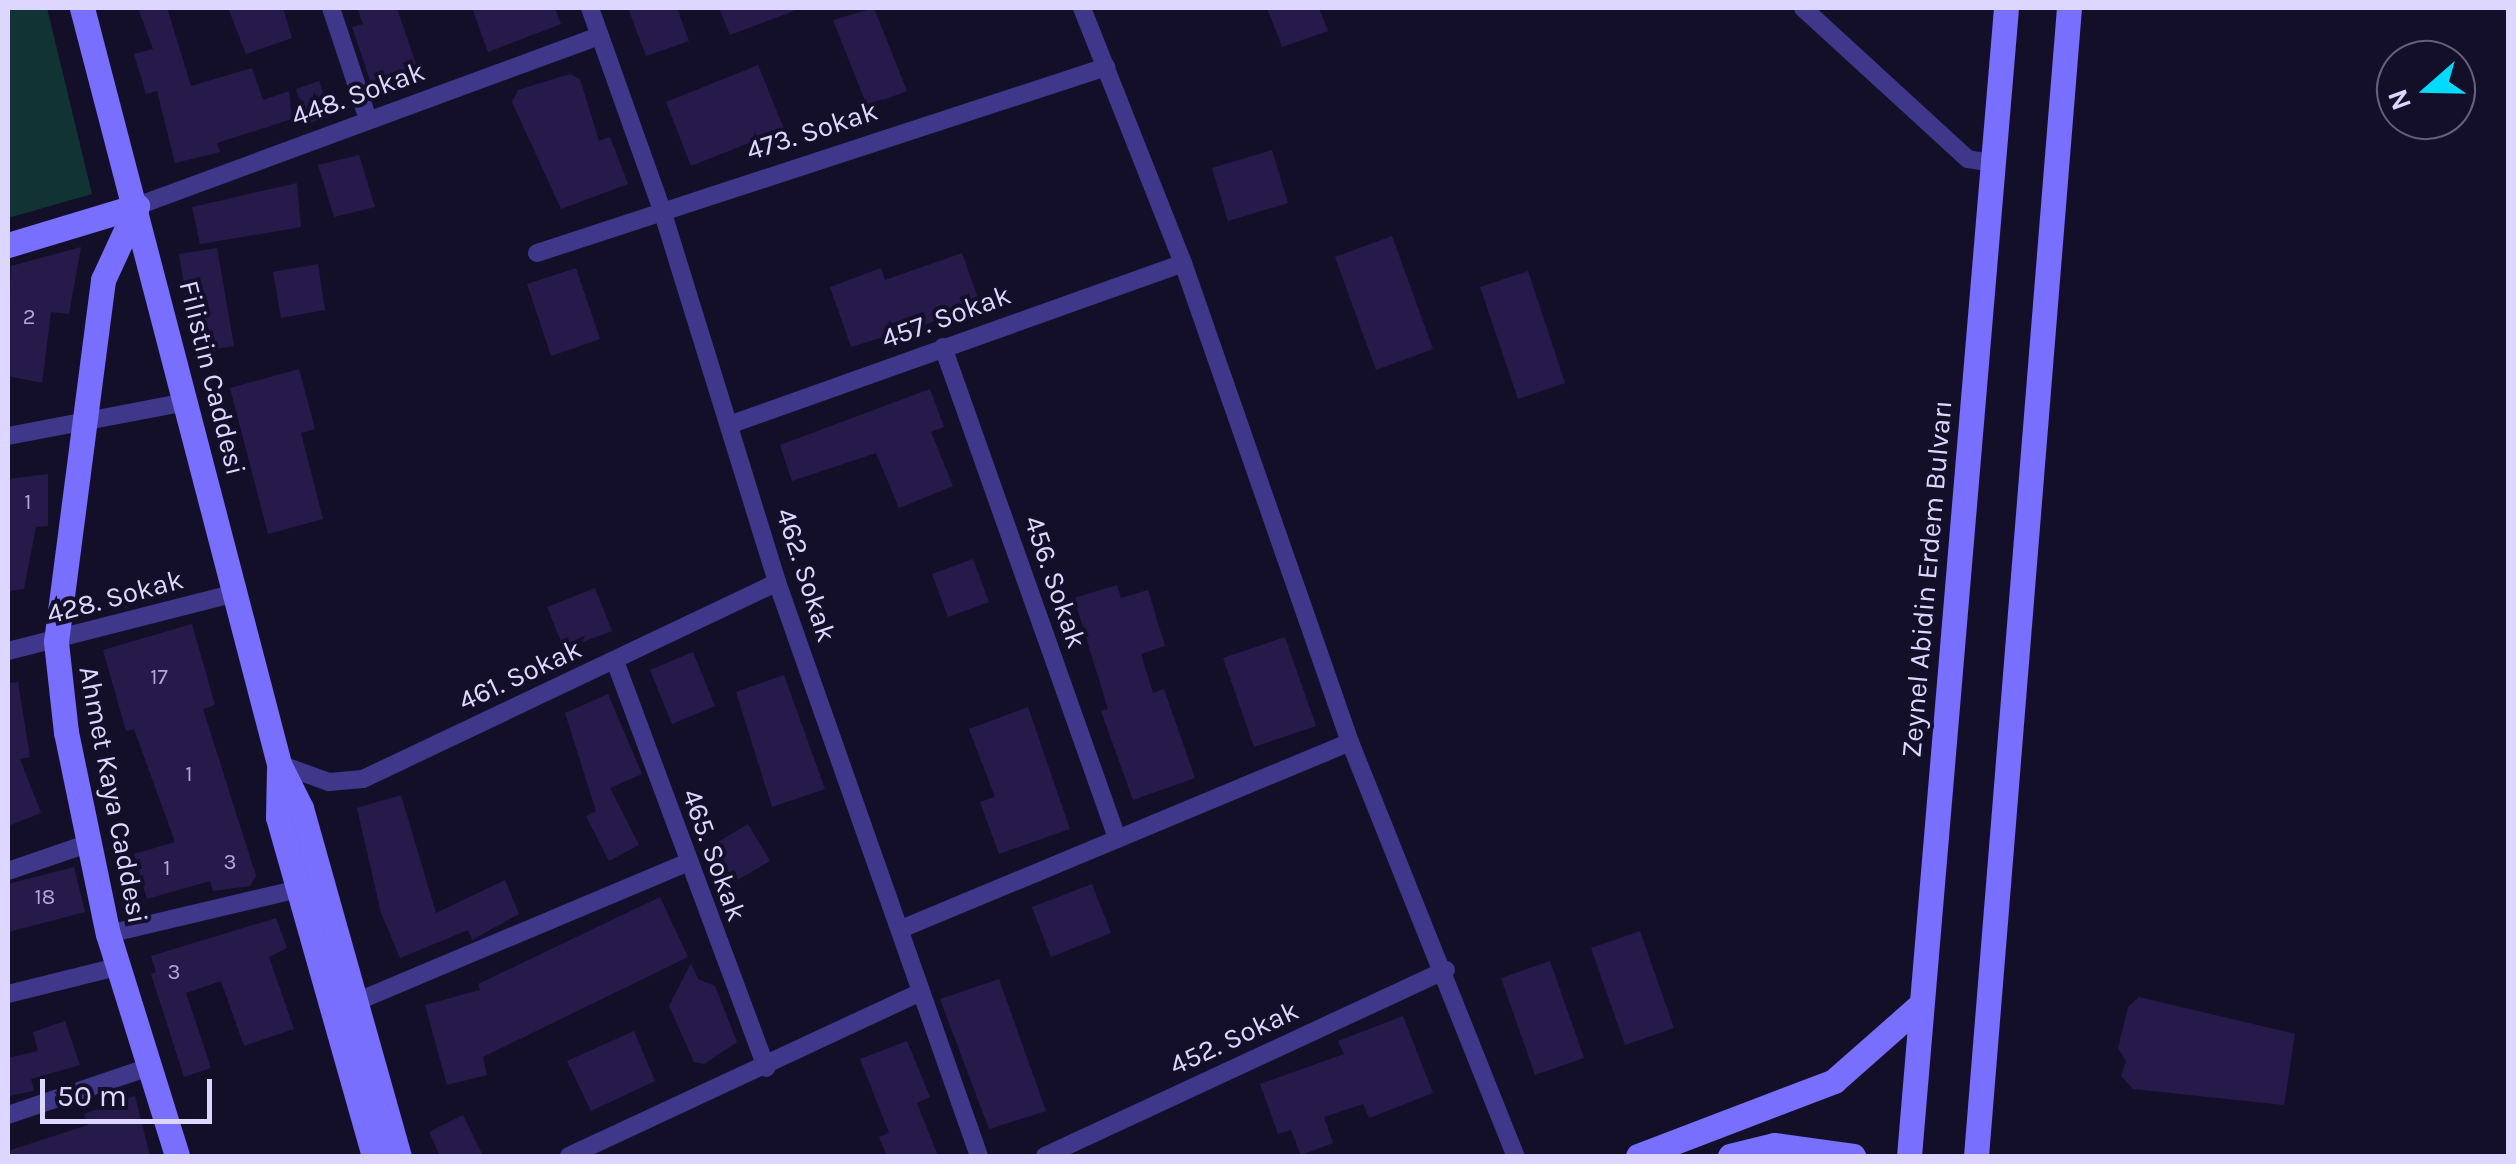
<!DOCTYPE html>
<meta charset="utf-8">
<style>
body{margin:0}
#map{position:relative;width:2516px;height:1164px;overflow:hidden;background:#140f29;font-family:Karla,sans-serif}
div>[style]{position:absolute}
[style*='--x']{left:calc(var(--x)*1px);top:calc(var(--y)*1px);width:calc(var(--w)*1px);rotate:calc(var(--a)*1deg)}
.green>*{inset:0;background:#133}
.building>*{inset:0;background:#261a4b}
.street>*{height:18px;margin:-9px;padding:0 9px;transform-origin:9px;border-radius:9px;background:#3e378a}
.secondary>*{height:25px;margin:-12.5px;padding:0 12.5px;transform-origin:12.5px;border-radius:12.5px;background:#786eff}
span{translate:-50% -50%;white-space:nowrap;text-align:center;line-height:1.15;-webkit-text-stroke:8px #140f29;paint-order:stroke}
.number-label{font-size:22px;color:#afa8d2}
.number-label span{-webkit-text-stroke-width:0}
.street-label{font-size:28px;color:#ddd7ff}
.frame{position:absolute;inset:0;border:10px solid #ddd7ff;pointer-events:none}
.north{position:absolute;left:2376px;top:40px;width:100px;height:100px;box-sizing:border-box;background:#140f29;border:2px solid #645f7f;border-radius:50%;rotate:250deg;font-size:28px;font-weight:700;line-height:40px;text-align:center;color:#ddd7ff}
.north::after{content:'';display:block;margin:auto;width:35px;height:45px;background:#03daff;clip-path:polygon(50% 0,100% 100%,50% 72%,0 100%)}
.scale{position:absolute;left:40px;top:1079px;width:172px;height:45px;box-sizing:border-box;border:5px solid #ddd7ff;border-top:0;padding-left:12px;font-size:30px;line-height:35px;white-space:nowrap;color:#ddd7ff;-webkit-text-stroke:8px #140f29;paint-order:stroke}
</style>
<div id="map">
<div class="green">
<div style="clip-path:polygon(8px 8px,47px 8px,92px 194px,8px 218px)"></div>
</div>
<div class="building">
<div style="clip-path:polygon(138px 8px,167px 8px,191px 86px,252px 68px,263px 100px,289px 91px,292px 119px,217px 143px,220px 152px,175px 163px,157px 91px,146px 94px,134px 54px,153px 49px)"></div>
<div style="clip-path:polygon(228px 8px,283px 8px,292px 38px,246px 54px)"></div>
<div style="clip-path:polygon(357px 8px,397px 8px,420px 76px,374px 92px,352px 27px,363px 24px)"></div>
<div style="clip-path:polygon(472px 8px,555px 8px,561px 24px,488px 52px)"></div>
<div style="clip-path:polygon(628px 8px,677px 8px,689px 41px,646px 56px)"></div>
<div style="clip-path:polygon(719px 8px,799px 8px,799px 9px,730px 35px)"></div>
<div style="clip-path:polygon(874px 8px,907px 91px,867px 106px,833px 20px)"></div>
<div style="clip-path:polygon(1267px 8px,1319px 8px,1328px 31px,1282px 47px)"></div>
<div style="clip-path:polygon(758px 65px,784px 129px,691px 166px,666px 102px)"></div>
<div style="clip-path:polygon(570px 74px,580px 79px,599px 141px,610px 137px,628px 184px,561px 209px,512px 102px,518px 90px)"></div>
<div style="clip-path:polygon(319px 81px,331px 116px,306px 124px,296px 89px)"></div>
<div style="clip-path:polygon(1272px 150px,1288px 203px,1228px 221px,1212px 168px)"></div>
<div style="clip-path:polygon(359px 155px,375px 207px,334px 217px,318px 165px)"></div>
<div style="clip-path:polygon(297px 183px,301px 227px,200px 244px,192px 207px)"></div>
<div style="clip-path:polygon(1392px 236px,1433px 349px,1376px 370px,1335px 257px)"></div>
<div style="clip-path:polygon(81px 247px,69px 314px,51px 312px,42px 383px,8px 376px,11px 266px)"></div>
<div style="clip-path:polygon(217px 248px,234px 346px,195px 352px,179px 254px)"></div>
<div style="clip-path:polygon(962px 253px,981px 307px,851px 347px,830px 287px,881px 268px,885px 280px)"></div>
<div style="clip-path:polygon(318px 264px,325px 310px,281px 318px,273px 272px)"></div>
<div style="clip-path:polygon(576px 268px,600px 339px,551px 356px,527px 284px)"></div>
<div style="clip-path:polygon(1528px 271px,1565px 383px,1518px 399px,1480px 287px)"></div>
<div style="clip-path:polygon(299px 369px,315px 429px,301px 433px,323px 519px,268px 534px,230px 388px)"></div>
<div style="clip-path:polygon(930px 389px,944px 427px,931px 432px,953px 486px,899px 508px,876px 453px,792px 481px,780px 445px)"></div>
<div style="clip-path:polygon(48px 474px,48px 526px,36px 527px,24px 589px,8px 591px,8px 479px)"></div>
<div style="clip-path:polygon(973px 559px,989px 602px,948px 617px,932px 574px)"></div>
<div style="clip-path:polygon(1117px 585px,1121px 598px,1148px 590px,1165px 646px,1141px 654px,1153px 693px,1164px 689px,1195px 778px,1133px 800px,1101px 711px,1108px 709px,1074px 598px)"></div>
<div style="clip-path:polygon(595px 588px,612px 631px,564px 649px,547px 607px)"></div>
<div style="clip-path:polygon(192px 624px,215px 705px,203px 709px,256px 876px,250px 886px,213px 891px,210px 881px,147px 899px,134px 854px,175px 842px,134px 729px,126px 731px,103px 650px)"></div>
<div style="clip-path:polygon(1285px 637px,1316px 726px,1254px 747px,1223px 658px)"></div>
<div style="clip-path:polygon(693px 652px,715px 706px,672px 724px,650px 670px)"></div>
<div style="clip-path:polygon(784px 675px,825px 789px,772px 807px,736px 692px)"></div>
<div style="clip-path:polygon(18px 682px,30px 757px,20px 759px,41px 813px,8px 826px,8px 683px)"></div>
<div style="clip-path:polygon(608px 694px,642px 774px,610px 788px,639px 845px,609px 861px,586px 816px,596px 811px,565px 713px)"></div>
<div style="clip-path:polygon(1028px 707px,1070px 829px,999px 854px,980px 802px,995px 797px,969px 729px)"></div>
<div style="clip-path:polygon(401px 795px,436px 913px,505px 880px,519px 914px,472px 940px,468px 930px,400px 958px,381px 913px,357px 808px)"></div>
<div style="clip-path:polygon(748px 824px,770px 861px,734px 882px,713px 845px)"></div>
<div style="clip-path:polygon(74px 867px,85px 912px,8px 932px,8px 884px)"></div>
<div style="clip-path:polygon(1092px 884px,1111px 933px,1051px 957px,1032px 907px)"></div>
<div style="clip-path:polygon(660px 897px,688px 957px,483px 1057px,487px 1075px,447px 1085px,425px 1005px,480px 990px,478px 984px)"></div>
<div style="clip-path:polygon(276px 918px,287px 948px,269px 957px,294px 1029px,244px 1046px,221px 981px,186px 993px,211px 1068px,184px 1077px,151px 974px,156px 972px,151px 956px)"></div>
<div style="clip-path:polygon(1640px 931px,1674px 1028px,1625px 1045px,1591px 948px)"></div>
<div style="clip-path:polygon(1550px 961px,1584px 1058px,1535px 1075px,1501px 978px)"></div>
<div style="clip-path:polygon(691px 963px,698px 979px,715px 986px,737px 1042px,704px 1064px,694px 1062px,669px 1006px)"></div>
<div style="clip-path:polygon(999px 979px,1046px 1111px,989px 1129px,940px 999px)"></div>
<div style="clip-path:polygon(2139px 997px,2295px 1034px,2284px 1105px,2133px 1089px,2121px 1076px,2126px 1061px,2118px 1048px,2128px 1007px)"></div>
<div style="clip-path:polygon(1403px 1016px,1433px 1093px,1369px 1118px,1363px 1104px,1324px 1117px,1333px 1143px,1301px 1155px,1291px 1130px,1278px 1134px,1260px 1084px,1344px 1054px,1338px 1041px)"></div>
<div style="clip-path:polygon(65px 1021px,80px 1065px,31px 1079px,34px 1091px,8px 1096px,8px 1058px,38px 1051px,33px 1032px)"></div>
<div style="clip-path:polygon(634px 1031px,655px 1081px,591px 1111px,567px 1061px)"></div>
<div style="clip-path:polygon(907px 1041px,930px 1097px,917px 1103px,938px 1156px,887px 1156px,879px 1137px,889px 1133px,860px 1059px)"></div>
<div style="clip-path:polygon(135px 1096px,150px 1156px,8px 1156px,8px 1151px,88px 1125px,84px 1114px)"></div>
<div style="clip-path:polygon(463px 1115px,483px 1156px,440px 1156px,429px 1132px)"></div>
</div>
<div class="street">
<div style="--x:331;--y:8;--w:117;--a:71.6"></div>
<div style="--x:590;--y:8;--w:211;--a:70.4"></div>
<div style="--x:661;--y:207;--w:393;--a:72.8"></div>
<div style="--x:777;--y:582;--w:609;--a:70.61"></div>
<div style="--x:1082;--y:8;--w:274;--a:68.4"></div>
<div style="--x:1183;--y:263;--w:507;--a:70.78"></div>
<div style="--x:1350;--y:742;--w:446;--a:68.2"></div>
<div style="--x:1803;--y:8;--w:224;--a:42.5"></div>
<div style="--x:1968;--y:159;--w:27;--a:10"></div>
<div style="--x:137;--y:206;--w:493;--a:-20.2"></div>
<div style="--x:537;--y:253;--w:599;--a:-18.1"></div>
<div style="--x:943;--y:347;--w:518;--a:70.48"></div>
<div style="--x:729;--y:425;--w:482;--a:-19.6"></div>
<div style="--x:8;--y:436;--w:182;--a:-10.8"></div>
<div style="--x:8;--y:651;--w:234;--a:-14.3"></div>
<div style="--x:615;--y:661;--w:434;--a:69.6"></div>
<div style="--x:279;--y:764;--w:53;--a:19.8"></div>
<div style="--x:329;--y:782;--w:34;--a:-5"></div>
<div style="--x:363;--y:779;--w:458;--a:-25.4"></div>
<div style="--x:8;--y:871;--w:83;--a:-18.9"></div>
<div style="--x:901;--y:929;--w:486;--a:-22.6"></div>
<div style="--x:108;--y:934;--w:195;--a:-13.3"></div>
<div style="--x:8;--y:994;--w:111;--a:-14"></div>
<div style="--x:358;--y:1001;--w:357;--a:-22.8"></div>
<div style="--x:8;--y:1115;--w:146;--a:-18.8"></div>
<div style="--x:569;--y:1156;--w:386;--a:-25"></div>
<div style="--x:1045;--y:1156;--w:442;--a:-24.9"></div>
</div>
<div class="secondary">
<div style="--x:82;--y:8;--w:781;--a:75.39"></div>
<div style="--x:279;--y:764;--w:49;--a:63.4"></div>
<div style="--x:301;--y:808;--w:362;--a:74.3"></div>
<div style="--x:137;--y:206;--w:81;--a:114.7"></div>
<div style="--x:103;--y:280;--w:365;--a:97.4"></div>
<div style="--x:56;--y:642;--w:91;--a:83.7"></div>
<div style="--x:66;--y:732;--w:206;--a:78.3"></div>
<div style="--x:108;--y:934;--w:232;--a:72.7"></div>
<div style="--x:8;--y:245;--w:135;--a:-16.8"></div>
<div style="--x:279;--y:769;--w:48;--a:91.2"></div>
<div style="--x:278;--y:817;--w:352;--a:74.2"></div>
<div style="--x:1638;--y:1156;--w:210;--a:-20.9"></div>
<div style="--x:1834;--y:1081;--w:112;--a:-41.4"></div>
<div style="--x:1730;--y:1156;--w:45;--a:-14"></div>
<div style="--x:1774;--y:1145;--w:80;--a:7.9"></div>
<div style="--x:1909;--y:1156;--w:1152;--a:-85.17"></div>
<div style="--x:1976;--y:1156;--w:1152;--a:-85.37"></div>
</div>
<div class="number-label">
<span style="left:29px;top:318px">2</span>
<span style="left:28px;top:503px">1</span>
<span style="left:159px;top:678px">17</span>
<span style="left:189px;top:775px">1</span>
<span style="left:230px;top:863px">3</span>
<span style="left:167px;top:869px">1</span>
<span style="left:45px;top:898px">18</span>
<span style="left:174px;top:973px">3</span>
</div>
<div class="street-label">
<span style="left:358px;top:94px;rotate:-20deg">448. Sokak</span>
<span style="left:812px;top:131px;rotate:-18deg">473. Sokak</span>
<span style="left:946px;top:317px;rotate:-20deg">457. Sokak</span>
<span style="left:212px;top:378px;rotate:76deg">Filistin Caddesi</span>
<span style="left:806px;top:575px;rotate:72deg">462. Sokak</span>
<span style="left:1927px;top:579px;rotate:-85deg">Zeynel Abidin Erdem Bulvarı</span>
<span style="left:1055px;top:582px;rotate:71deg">456. Sokak</span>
<span style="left:115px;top:597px;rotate:-15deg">428. Sokak</span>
<span style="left:520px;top:675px;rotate:-25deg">461. Sokak</span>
<span style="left:113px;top:795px;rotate:79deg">Ahmet Kaya Caddesi</span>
<span style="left:714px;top:855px;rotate:70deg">465. Sokak</span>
<span style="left:1234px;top:1038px;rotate:-25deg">452. Sokak</span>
</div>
<div class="frame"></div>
<div class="north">N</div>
<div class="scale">50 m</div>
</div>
